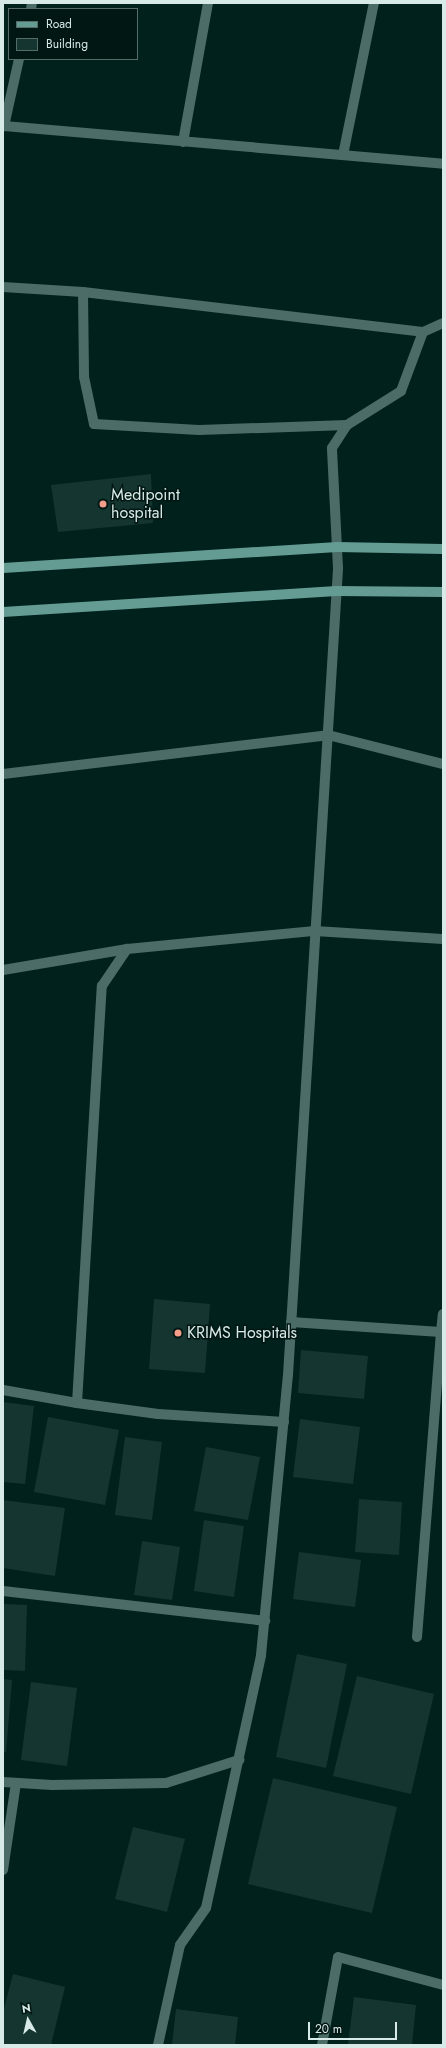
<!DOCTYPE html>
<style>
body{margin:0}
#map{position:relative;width:446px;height:2048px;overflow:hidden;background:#01211d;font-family:Jost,sans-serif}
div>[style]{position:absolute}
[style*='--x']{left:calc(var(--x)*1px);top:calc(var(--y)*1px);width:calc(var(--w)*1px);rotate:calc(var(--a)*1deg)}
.building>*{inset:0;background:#153531}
.street>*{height:10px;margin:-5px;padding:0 5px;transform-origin:5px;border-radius:5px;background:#4b6c67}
.secondary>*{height:10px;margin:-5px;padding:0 5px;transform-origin:5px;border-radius:5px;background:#649b93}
.dots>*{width:11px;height:11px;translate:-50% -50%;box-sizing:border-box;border:2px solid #011714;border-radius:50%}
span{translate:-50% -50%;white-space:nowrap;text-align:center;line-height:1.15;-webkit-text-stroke:3px #011714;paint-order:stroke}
.poi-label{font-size:16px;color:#d8eae7}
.left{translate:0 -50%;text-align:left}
.frame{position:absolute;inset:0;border:4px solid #d8eae7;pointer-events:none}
.legend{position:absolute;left:8px;top:8px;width:130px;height:52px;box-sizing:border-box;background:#011714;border:1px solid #576b68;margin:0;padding:5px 7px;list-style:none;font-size:12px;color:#d8eae7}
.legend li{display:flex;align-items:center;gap:8px;height:20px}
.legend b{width:20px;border:1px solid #576b68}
.north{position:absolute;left:8px;top:2000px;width:40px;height:40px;-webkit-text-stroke:3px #011714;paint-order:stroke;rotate:352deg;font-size:11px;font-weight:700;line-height:16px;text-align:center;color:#d8eae7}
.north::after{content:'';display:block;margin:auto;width:14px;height:18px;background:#d8eae7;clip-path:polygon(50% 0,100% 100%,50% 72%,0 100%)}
.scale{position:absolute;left:308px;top:2022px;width:89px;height:18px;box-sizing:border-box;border:2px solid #d8eae7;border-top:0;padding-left:5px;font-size:12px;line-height:14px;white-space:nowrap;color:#d8eae7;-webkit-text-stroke:3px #011714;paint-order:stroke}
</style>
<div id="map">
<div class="building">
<div style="clip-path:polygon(151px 474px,153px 523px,58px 532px,51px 485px)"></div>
<div style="clip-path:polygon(154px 1299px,210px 1304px,205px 1373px,149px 1369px)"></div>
<div style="clip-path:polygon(301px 1350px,368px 1356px,364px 1399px,298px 1393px)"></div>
<div style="clip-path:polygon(3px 1402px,34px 1406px,25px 1484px,3px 1482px)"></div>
<div style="clip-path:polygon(48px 1417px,119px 1430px,105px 1505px,34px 1492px)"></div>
<div style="clip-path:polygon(300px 1419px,360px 1427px,353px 1484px,293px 1477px)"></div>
<div style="clip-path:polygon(125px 1437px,162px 1442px,152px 1520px,115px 1515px)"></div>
<div style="clip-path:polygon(206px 1447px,260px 1457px,248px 1520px,194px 1511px)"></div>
<div style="clip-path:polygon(359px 1499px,402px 1502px,399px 1555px,355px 1552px)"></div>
<div style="clip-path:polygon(3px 1500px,65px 1508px,55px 1576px,3px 1568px)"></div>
<div style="clip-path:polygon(204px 1520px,244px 1526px,234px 1597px,194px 1591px)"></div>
<div style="clip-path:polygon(142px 1541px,180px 1547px,172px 1600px,134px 1595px)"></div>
<div style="clip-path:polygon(299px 1552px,361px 1560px,355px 1607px,293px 1599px)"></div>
<div style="clip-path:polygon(3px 1604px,27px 1605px,25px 1671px,3px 1670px)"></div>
<div style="clip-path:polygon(297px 1654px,347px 1664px,326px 1768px,276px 1757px)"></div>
<div style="clip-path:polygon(357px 1676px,434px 1694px,411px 1794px,333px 1776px)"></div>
<div style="clip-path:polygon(3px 1679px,12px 1680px,6px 1752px,3px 1752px)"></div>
<div style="clip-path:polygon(31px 1682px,77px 1688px,67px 1766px,21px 1760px)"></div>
<div style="clip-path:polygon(273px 1778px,397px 1807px,372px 1913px,248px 1884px)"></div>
<div style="clip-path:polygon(133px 1827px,185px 1839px,167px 1912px,115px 1899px)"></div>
<div style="clip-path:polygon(13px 1974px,65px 1987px,51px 2045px,3px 2045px,3px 2012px)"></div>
<div style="clip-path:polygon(354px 1997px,416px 2005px,412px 2045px,348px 2044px)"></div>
<div style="clip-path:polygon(176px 2009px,238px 2017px,235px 2045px,172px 2045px)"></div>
</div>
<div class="street">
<div style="--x:31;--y:9;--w:6;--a:-81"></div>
<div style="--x:19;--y:59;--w:69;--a:102.6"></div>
<div style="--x:4;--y:126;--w:441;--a:4.9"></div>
<div style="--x:183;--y:142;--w:141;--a:-79.8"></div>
<div style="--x:343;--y:155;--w:155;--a:-78.5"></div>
<div style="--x:3;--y:287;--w:80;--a:3.6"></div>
<div style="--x:83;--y:292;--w:342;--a:6.7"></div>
<div style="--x:83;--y:292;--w:85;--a:89.3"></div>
<div style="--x:84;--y:377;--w:48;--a:78"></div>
<div style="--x:94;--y:424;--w:105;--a:3.3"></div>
<div style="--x:199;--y:430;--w:148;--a:-1.9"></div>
<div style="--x:3;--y:774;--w:327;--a:-6.8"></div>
<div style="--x:328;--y:735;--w:119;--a:14.2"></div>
<div style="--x:3;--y:970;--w:126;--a:-9.6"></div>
<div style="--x:291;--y:1322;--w:150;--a:3.8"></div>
<div style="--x:441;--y:1332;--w:18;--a:-84"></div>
<div style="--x:3;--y:1390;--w:75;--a:10"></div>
<div style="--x:284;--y:1422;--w:126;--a:-176.4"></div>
<div style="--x:158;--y:1414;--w:82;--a:-172.3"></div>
<div style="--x:77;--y:1403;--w:418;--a:-86.6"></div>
<div style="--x:102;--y:986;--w:45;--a:-56"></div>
<div style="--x:127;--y:949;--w:189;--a:-5.5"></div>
<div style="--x:315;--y:931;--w:128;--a:3.6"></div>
<div style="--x:3;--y:1591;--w:264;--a:6.5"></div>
<div style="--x:417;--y:1637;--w:306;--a:-85.5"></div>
<div style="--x:441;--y:1332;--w:2;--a:0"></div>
<div style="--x:3;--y:1782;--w:49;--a:3.5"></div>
<div style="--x:52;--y:1785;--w:114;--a:-1"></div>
<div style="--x:166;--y:1783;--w:77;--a:-17.5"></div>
<div style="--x:3;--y:1870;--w:88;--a:-81.5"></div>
<div style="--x:158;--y:2045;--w:102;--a:-77.6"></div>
<div style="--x:180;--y:1945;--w:45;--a:-54.9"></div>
<div style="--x:206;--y:1908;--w:259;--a:-77.7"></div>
<div style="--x:261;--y:1655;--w:281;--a:-84.5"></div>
<div style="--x:288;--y:1375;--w:809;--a:-86.45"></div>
<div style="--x:338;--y:568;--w:120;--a:-92.9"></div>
<div style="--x:332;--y:448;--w:27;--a:-57"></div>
<div style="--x:347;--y:425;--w:64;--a:-32.2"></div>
<div style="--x:401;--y:391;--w:63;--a:-69.6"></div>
<div style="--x:423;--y:332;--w:22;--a:-24"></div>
<div style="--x:322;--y:2045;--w:89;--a:-79.7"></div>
<div style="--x:338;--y:1957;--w:109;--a:14.9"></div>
</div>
<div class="secondary">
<div style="--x:3;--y:568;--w:335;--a:-3.6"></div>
<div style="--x:337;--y:547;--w:106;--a:1.1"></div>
<div style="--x:3;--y:612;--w:334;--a:-3.6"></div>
<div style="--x:336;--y:591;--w:107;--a:0.5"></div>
</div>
<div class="dots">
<div style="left:103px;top:504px;background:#f49e8a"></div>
<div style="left:178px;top:1333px;background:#f49e8a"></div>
</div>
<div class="poi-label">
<span class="left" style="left:111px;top:504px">Medipoint<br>hospital</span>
<span class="left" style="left:187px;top:1333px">KRIMS Hospitals</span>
</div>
<div class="frame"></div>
<ul class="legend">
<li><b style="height:5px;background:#649b93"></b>Road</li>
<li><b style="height:11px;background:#153531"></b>Building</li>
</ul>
<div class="north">N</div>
<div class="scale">20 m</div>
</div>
